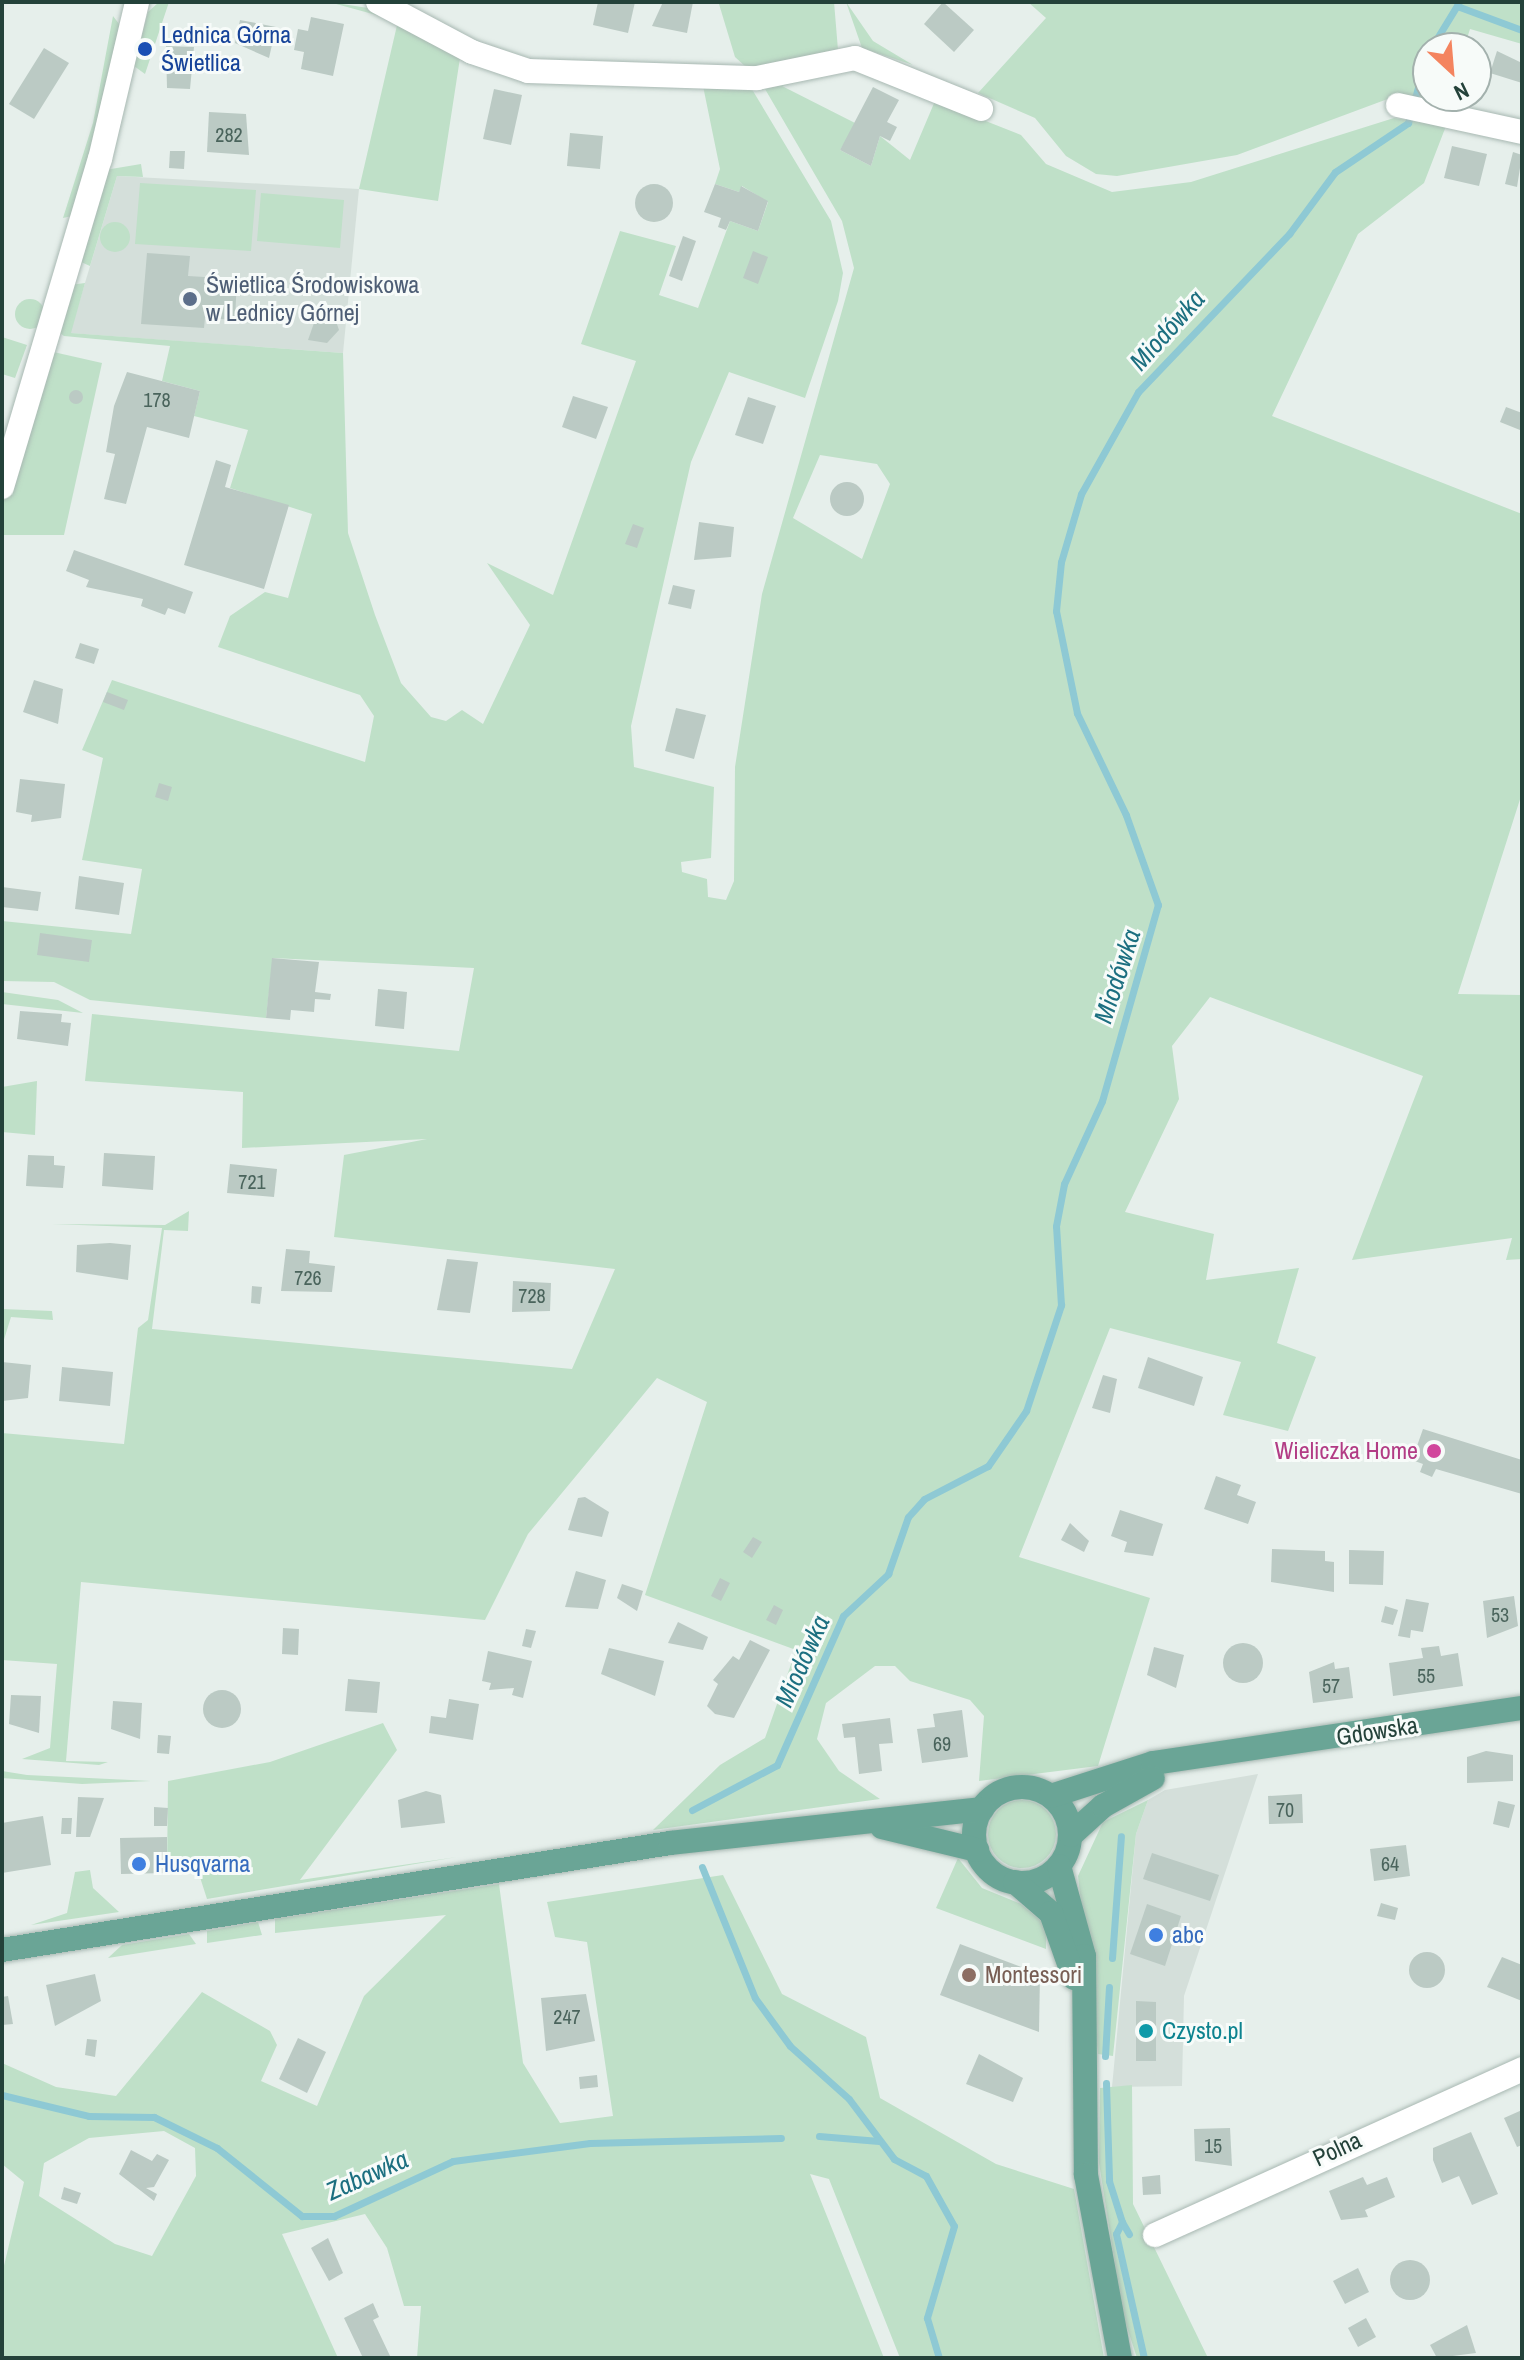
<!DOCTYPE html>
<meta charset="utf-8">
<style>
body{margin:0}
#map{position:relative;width:1524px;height:2360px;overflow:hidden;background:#e6efeb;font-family:"Archivo Narrow",sans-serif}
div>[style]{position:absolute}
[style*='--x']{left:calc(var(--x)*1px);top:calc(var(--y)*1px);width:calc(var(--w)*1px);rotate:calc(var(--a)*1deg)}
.built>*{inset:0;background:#d4dfda}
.green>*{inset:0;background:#bfe0c8}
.round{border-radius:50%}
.stream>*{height:7px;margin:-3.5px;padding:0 3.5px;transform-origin:3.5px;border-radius:3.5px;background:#8ec9d4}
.building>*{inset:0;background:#bbcac4}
.roads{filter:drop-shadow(0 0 2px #a8b8b2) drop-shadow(0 0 2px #a8b8b2)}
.minor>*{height:24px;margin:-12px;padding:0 12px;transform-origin:12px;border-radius:12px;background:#fff}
.major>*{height:24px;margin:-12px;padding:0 12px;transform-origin:12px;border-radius:12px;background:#6aa596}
.major>.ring{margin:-12px;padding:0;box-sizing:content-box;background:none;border:24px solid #6aa596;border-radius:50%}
.dots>*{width:22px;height:22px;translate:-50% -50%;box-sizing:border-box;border:4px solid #f7fbf9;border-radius:50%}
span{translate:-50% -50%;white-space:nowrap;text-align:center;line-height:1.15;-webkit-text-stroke:6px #f7fbf9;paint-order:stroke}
.number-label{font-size:20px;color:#4a645c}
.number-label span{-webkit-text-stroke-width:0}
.transit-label{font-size:24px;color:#164399}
.left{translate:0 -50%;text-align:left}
.service-label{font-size:24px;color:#4e5e75}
.hotel-label{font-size:24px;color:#b23c85}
.right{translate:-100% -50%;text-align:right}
.street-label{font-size:24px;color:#24423a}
.shop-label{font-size:24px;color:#366cbe}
.education-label{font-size:24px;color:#785e54}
.culture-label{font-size:24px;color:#0d838f}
.water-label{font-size:26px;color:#1c6f80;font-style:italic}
.frame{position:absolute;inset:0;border:4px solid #24423a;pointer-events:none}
.north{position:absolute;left:1412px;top:32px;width:80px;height:80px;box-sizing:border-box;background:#f7fbf9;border:2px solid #a3b1ad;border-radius:50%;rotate:154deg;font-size:22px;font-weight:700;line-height:32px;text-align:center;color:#24423a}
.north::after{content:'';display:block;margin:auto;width:28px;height:36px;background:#f4845f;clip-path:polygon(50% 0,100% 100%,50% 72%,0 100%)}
</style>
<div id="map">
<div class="built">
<div style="clip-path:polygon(117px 176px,359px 189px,343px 353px,70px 333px)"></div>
<div style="clip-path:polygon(1258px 1774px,1184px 1996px,1182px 2086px,1112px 2087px,1136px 1834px,1148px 1800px,1165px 1790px)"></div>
</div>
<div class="green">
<div style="clip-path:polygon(159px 2px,169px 2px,145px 74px,134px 66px,148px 12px)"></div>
<div style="clip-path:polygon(329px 2px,388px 11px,460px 58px,438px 201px,359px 189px,398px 21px)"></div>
<div style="clip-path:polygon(834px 2px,838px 50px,815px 63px,746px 67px,735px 57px,719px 4px)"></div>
<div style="clip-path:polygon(846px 2px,873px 41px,913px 65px,862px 48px)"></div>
<div style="clip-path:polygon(1028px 2px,1522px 2px,1522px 44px,1470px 29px,1464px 48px,1428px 48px,1428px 96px,1452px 96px,1449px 107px,1393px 97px,1237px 155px,1117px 176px,1096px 174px,1066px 156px,1035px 118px,978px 93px,1046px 18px)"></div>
<div style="clip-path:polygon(113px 16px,123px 29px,72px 216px,63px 218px,93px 123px)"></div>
<div style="clip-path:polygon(evenodd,843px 69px,782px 86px,857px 124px,840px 150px,871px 166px,880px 136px,910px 160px,935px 101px,1021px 135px,1046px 164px,1112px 192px,1191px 182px,1394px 118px,1446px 126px,1424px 183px,1358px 234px,1272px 416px,1522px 514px,1522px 793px,1458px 994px,1522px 995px,1522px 1259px,1506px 1260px,1512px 1238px,1352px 1260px,1423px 1076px,1210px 997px,1172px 1046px,1179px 1099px,1125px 1212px,1214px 1234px,1206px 1280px,1299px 1268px,1277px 1343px,1316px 1357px,1288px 1431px,1223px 1415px,1241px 1362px,1110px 1328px,1019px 1557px,1150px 1598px,1098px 1766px,979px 1781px,984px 1716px,970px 1700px,910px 1681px,895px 1666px,875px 1666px,826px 1703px,817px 1739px,839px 1771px,880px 1799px,653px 1830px,720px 1765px,765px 1738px,796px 1650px,645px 1595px,707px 1402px,657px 1378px,528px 1534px,485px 1620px,81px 1582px,66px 1761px,108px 1762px,99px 1765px,22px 1759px,50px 1748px,57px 1664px,2px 1660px,2px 1433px,124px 1444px,138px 1328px,148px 1320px,162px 1228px,52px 1224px,165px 1225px,189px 1211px,188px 1231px,164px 1230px,152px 1329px,572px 1369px,615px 1269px,334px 1237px,344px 1155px,427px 1139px,242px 1148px,243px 1092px,85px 1081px,92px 1014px,459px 1051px,474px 968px,273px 958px,266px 1018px,90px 1000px,54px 982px,2px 981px,2px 921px,131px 934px,142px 869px,82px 860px,103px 758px,82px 750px,112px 680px,365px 762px,374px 716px,360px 695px,218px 647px,230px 616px,265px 592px,288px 598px,312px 514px,230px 488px,248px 430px,194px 416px,200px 391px,162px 381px,170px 346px,64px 336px,56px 330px,70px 285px,85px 283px,71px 333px,343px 353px,348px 533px,375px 615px,401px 683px,431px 717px,446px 721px,462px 710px,483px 724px,530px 625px,487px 563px,553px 595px,636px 361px,581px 344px,620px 231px,676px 246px,659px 295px,698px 308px,730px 221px,758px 231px,768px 202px,742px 186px,739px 192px,715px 184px,720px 169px,703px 86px,750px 86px,831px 221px,843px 273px,838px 301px,805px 398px,729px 372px,691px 462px,631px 726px,634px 767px,714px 787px,711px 858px,681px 862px,682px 872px,707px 879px,708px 897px,726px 900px,734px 881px,735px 767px,762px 594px,854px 268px,842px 221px,765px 89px,843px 69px,820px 455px,877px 464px,890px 484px,862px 559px,793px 518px,820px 455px)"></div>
<div style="clip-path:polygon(141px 164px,143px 177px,117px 176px,90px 266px,81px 262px,105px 170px)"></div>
<div style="clip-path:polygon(140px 183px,256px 190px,251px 251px,135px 244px)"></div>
<div style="clip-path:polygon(261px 193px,344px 200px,340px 248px,257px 241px)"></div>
<div class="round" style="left:100px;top:222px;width:30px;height:30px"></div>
<div class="round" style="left:15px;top:299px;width:30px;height:30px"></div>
<div style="clip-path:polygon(2px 337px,27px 345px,15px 378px,2px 374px)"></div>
<div style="clip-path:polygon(49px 351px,102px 363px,64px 535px,4px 535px,2px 507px)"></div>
<div style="clip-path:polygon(2px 992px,58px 1000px,83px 1013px,2px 1004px)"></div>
<div style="clip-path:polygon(37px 1081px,35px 1135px,2px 1132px,2px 1087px)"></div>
<div style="clip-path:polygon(2px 1309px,52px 1311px,53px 1320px,11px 1317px,2px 1346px)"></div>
<div style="clip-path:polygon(383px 1723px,397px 1750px,300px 1880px,457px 1857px,207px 1899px,197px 1868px,167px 1873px,168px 1781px,270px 1762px)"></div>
<div style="clip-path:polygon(2px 1771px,27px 1775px,151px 1781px,82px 1784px,2px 1778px)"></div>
<div style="clip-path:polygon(1148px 1800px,1136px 1834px,1113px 2056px,1098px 2054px,1078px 1876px,1103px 1822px)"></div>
<div class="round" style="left:988px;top:1800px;width:68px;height:68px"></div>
<div style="clip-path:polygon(958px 1858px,982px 1888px,1021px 1904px,1046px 1925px,1046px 1949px,936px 1908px)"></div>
<div style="clip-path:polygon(90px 1870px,93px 1888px,119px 1912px,31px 1925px,67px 1913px,75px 1872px)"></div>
<div style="clip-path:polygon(evenodd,723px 1875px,782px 1994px,866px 2037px,880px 2098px,996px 2164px,1074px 2189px,1104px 2358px,900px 2358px,829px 2179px,810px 2174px,884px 2358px,417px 2358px,421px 2306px,404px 2306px,387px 2248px,365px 2214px,282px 2234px,338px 2358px,2px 2358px,2px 2274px,24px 2182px,2px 2164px,2px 2063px,56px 2087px,116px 2096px,202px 1992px,270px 2031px,277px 2045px,261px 2081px,317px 2106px,364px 1996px,446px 1915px,275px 1933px,275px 1919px,499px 1884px,523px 2063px,560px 2123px,613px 2116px,587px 1942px,555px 1937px,547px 1902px,723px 1875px,164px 2131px,195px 2148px,196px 2176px,152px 2256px,115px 2244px,39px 2196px,44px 2163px,89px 2138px,164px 2131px)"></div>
<div style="clip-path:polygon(258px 1922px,262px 1935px,207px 1943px,207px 1931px)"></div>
<div style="clip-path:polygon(189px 1934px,196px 1944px,108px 1958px,122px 1945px)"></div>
<div style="clip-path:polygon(1132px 2085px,1133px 2204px,1208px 2358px,1137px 2358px,1123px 2315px,1099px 2163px,1100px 2088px)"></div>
</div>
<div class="stream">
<div style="--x:1457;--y:6;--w:69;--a:20.3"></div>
<div style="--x:1431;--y:48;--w:52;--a:-58.5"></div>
<div style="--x:692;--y:1810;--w:96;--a:-27.9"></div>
<div style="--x:777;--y:1765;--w:163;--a:-66.1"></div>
<div style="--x:843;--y:1616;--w:62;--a:-43"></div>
<div style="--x:888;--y:1574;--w:60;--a:-70.7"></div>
<div style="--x:908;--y:1517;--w:24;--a:-48"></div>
<div style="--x:924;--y:1499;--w:72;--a:-27.3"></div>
<div style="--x:988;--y:1466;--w:67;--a:-55.4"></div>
<div style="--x:1026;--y:1411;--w:112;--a:-71.7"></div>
<div style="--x:1061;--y:1305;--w:79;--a:-93.6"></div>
<div style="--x:1056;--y:1226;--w:43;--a:-79.2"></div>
<div style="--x:1064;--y:1184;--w:91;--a:-65.4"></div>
<div style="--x:1102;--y:1101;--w:204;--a:-74.1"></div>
<div style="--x:1158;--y:905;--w:96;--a:-109.6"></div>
<div style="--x:1126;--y:815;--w:113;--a:-115.7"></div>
<div style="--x:1077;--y:713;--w:104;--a:-101.6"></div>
<div style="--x:1056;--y:611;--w:49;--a:-84.2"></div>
<div style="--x:1061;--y:562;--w:71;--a:-73.6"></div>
<div style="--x:1081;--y:494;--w:117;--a:-60.8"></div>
<div style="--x:1138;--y:392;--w:219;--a:-46.3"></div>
<div style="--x:1289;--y:234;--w:77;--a:-53.4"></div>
<div style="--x:1335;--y:172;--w:88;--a:-33.9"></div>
<div style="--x:1408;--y:123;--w:74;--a:-74.3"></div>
<div style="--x:702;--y:1867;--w:141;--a:68"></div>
<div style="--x:755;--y:1998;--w:59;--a:53.9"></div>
<div style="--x:790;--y:2046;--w:79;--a:41.9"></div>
<div style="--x:849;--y:2099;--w:75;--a:53.1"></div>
<div style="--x:894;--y:2159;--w:36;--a:28"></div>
<div style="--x:926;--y:2176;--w:57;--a:60.8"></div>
<div style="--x:954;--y:2226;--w:96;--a:106.4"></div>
<div style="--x:927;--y:2318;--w:42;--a:73.3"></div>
<div style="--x:1112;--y:1958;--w:122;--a:-85.8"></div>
<div style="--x:1105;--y:2056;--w:69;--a:-86.7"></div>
<div style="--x:1106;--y:2083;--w:98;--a:88.2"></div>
<div style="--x:1109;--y:2181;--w:43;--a:72.4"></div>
<div style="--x:1122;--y:2222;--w:13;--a:117"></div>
<div style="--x:1116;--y:2234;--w:127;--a:77.3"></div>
<div style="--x:2;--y:2095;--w:89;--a:13.6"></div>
<div style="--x:89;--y:2116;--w:65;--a:0.9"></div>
<div style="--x:154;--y:2117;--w:70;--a:26.2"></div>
<div style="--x:217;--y:2148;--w:109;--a:38.7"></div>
<div style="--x:302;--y:2216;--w:32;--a:0"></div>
<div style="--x:334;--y:2216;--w:131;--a:-24.8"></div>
<div style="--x:453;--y:2161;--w:138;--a:-7.5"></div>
<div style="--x:590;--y:2143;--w:191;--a:-1.5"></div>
<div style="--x:819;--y:2136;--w:60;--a:4.8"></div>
<div style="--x:1122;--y:2222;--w:14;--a:60"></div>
</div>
<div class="building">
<div style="clip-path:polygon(598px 2px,635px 2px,628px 33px,593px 25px)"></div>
<div style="clip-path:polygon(663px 2px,693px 2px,687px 33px,652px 26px)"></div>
<div style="clip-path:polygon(943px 2px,974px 30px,954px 52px,924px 24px)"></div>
<div style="clip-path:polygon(311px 17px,344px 24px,333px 76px,301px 69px,304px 52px,294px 50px,298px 29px,308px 31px)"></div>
<div style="clip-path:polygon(240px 20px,276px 27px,269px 58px,235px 43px)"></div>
<div style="clip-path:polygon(166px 46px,194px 47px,190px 89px,167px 88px)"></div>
<div style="clip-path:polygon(44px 48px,69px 63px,34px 119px,9px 104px)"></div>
<div style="clip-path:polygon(1497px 51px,1522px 63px,1522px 83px,1490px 73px)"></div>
<div style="clip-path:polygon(873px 87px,899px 100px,887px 122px,897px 127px,890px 141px,880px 136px,871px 166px,840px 150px)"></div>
<div style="clip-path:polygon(494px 89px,522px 95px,511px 145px,483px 139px)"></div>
<div style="clip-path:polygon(209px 112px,246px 114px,249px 155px,207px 152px)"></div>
<div style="clip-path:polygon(570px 133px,603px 136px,600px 169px,567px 166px)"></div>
<div style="clip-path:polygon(1452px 146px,1487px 154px,1479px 186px,1444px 178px)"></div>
<div style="clip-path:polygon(170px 151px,185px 151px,184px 169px,169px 168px)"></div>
<div style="clip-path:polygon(1513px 152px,1522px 155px,1517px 187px,1505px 184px)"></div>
<div class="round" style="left:635px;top:184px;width:38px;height:38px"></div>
<div style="clip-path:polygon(715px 184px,739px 192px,741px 186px,768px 201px,758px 231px,730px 221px,726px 230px,718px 227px,721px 218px,704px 212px)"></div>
<div style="clip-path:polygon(683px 236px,696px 241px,682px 281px,669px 276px)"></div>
<div style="clip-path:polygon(753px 251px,768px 257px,758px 284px,743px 278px)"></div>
<div style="clip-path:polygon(147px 253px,190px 256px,188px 276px,237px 279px,235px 320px,205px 318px,204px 328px,141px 324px)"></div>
<div style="clip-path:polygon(332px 310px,339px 330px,327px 343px,308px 340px,314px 323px)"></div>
<div style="clip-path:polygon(127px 372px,200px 391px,189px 438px,147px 427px,126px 504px,104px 499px,115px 454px,106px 452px,114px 406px)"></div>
<div class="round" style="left:69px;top:390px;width:14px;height:14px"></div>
<div style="clip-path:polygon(573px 396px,608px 407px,596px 439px,562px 427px)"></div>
<div style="clip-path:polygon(748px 397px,776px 406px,763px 444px,735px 435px)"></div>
<div style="clip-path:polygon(1506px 407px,1522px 413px,1520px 430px,1500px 422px)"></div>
<div style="clip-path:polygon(216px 460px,231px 465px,225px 487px,289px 505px,264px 589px,184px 565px)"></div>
<div class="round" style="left:830px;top:482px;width:34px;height:34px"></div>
<div style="clip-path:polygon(699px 522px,734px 527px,731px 557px,694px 560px)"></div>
<div style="clip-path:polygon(633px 524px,644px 528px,637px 548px,625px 544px)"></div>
<div style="clip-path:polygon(74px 550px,193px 592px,185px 614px,168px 608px,165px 615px,141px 606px,143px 599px,86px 587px,89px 580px,66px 571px)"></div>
<div style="clip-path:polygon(673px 585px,695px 590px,691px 609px,668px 604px)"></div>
<div style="clip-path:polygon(80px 643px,99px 649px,94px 664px,75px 658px)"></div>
<div style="clip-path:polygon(34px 680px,63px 689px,58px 724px,23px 712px)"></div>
<div style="clip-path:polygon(107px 692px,128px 700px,124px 710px,103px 702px)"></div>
<div style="clip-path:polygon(676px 708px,706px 715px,694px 759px,665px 751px)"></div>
<div style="clip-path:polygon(20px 779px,65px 784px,61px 818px,31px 822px,32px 815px,16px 812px)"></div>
<div style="clip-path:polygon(159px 783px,172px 787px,168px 801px,155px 797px)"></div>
<div style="clip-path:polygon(79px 876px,124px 883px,119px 915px,75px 909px)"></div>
<div style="clip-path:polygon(2px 887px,41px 892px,38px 911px,2px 907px)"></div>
<div style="clip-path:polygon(40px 933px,92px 940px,89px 962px,37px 955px)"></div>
<div style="clip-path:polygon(272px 958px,319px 962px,315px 992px,331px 994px,330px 1000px,315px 999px,314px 1012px,291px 1010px,290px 1020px,266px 1018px)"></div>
<div style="clip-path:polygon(378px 989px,407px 992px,404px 1029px,375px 1026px)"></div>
<div style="clip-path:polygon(20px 1011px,62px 1014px,61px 1022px,71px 1023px,68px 1046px,17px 1039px)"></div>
<div style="clip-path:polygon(104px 1153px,155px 1156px,153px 1190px,102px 1186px)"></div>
<div style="clip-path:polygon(28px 1155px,54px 1156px,54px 1165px,65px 1166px,63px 1188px,26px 1186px)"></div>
<div style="clip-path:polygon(230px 1164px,277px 1169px,274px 1197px,227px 1193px)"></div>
<div style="clip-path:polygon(110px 1243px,131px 1245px,128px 1280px,76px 1272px,77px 1245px)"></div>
<div style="clip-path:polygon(286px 1249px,310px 1251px,309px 1263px,335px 1266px,332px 1292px,281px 1291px)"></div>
<div style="clip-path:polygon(447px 1259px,478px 1262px,470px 1313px,437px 1310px)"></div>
<div style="clip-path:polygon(513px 1281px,551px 1283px,550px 1311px,512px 1312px)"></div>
<div style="clip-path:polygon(252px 1286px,262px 1287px,260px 1304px,251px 1303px)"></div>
<div style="clip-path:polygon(1148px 1357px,1203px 1377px,1194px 1406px,1138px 1388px)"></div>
<div style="clip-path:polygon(2px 1362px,31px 1365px,28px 1398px,2px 1401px)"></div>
<div style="clip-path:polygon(62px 1367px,113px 1372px,110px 1406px,59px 1401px)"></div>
<div style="clip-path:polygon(1103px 1375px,1117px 1379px,1110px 1413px,1092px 1408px)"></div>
<div style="clip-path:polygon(1423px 1429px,1522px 1460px,1522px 1494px,1436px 1469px,1432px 1477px,1420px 1472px,1423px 1464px,1412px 1460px)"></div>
<div style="clip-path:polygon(1216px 1476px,1241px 1485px,1237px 1495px,1256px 1502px,1248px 1524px,1204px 1509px)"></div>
<div style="clip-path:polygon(585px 1497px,609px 1512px,602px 1537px,568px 1530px,578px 1498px)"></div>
<div style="clip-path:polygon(1120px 1510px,1163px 1524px,1153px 1556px,1124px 1552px,1127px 1542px,1111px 1536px)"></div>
<div style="clip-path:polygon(1070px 1523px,1089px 1541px,1084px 1552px,1061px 1540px)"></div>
<div style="clip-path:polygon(753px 1537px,762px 1542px,752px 1558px,743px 1552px)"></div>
<div style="clip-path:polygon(1272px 1549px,1325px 1551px,1325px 1561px,1334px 1562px,1334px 1592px,1271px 1582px)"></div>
<div style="clip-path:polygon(1349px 1550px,1384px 1551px,1383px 1585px,1349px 1584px)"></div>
<div style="clip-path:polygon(576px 1571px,606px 1580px,598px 1609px,565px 1607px)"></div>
<div style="clip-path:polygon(720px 1578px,730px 1583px,721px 1601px,711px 1596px)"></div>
<div style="clip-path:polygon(622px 1584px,643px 1591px,637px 1611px,617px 1598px)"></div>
<div style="clip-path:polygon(1514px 1596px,1518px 1626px,1487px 1638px,1483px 1601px)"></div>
<div style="clip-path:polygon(1406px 1599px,1429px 1603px,1423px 1632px,1411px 1630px,1410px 1638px,1398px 1636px)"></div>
<div style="clip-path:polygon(774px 1605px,783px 1610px,776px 1625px,766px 1620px)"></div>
<div style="clip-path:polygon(1385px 1606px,1398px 1610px,1393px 1625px,1381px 1622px)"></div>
<div style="clip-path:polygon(678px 1622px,708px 1637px,703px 1650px,668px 1643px)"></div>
<div style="clip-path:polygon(283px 1628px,299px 1629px,298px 1655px,282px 1654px)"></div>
<div style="clip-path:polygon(526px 1629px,536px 1631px,531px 1648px,522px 1646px)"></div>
<div style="clip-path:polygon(750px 1640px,770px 1650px,734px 1718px,715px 1714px,707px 1706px,718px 1684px,713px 1680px,733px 1656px,739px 1660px)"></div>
<div class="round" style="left:1223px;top:1643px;width:40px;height:40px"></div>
<div style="clip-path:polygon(1439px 1646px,1441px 1656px,1458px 1653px,1463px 1686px,1393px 1696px,1389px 1663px,1423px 1658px,1421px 1648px)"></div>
<div style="clip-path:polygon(1154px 1647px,1184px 1655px,1176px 1688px,1147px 1675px)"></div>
<div style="clip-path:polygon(609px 1648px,664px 1661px,655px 1696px,601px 1674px)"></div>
<div style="clip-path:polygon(488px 1651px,532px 1661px,523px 1698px,512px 1695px,514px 1688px,489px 1690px,491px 1683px,482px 1681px)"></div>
<div style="clip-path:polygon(1334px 1662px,1335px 1669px,1349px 1667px,1353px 1698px,1313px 1703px,1309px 1672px)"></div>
<div style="clip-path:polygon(348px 1679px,380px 1682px,377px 1713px,345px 1711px)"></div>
<div class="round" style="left:203px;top:1690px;width:38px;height:38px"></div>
<div style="clip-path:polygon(11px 1695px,41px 1696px,39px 1733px,9px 1724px)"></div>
<div style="clip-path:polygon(449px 1699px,479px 1704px,473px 1740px,429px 1733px,431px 1716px,446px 1718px)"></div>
<div style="clip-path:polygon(113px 1701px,142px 1703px,140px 1739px,111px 1729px)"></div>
<div style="clip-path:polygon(962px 1710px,968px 1757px,922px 1763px,917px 1729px,935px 1727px,933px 1714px)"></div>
<div style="clip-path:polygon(890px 1718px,893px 1743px,879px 1744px,882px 1771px,859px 1774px,855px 1737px,844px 1738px,842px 1724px)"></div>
<div style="clip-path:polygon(158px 1735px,171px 1736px,169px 1754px,157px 1753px)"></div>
<div style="clip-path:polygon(1486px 1751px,1513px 1755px,1513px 1781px,1467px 1783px,1467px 1757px)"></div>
<div style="clip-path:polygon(426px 1791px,441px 1795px,445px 1823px,401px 1828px,398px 1800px)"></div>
<div style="clip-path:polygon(1302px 1794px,1303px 1823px,1269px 1824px,1268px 1796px)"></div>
<div style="clip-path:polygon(78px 1797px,104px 1798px,90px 1837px,76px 1837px)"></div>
<div style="clip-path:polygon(1498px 1801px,1515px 1805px,1509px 1828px,1493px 1824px)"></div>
<div style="clip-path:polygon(154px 1807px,168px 1808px,167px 1826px,154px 1826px)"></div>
<div style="clip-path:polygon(43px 1816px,51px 1865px,2px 1873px,2px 1823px)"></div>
<div style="clip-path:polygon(62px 1818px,72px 1818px,71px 1834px,61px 1834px)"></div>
<div style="clip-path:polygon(167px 1837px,167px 1873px,121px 1874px,120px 1838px)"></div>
<div style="clip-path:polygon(1406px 1845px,1410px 1876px,1374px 1881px,1370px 1849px)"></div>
<div style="clip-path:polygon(1152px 1853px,1219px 1875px,1210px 1901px,1143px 1879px)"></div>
<div style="clip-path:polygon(1381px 1903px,1398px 1908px,1395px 1920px,1377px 1916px)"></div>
<div style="clip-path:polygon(1147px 1904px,1181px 1916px,1165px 1966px,1130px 1954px)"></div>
<div style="clip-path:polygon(960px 1944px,1040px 1974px,1039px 2032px,940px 1995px)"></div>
<div class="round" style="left:1409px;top:1952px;width:36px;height:36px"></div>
<div style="clip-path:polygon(1502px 1957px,1522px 1965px,1522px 2001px,1487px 1987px)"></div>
<div style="clip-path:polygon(95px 1974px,101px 2001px,55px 2026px,46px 1985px)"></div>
<div style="clip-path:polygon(586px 1994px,595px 2041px,546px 2051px,541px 1998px)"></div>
<div style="clip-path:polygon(8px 1996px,13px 2024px,2px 2025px,2px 1997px)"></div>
<div style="clip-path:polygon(1136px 2001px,1156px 2002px,1156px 2061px,1136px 2061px)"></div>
<div style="clip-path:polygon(298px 2038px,326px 2052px,307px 2093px,279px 2079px)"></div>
<div style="clip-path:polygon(87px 2039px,97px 2040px,95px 2057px,85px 2055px)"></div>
<div style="clip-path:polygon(979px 2054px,1023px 2078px,1013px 2102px,966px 2084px)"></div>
<div style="clip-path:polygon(597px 2075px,598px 2087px,580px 2089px,579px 2077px)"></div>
<div style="clip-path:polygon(1522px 2110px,1522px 2145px,1517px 2147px,1504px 2118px)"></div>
<div style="clip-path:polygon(1230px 2128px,1232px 2166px,1195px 2161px,1194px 2129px)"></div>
<div style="clip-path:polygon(1471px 2132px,1498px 2194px,1472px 2205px,1459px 2176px,1442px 2183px,1433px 2160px,1433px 2148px)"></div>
<div style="clip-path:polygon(131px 2150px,152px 2161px,157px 2154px,169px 2160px,154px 2187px,146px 2188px,157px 2194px,154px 2201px,119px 2174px)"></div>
<div style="clip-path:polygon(1160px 2175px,1161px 2194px,1143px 2195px,1142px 2177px)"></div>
<div style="clip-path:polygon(1363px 2177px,1367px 2185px,1387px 2177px,1395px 2197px,1365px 2210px,1368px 2217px,1341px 2220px,1329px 2191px)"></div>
<div style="clip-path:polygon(64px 2187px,81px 2193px,77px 2204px,61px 2199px)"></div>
<div style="clip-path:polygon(328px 2238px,343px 2273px,329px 2281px,311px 2248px)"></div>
<div class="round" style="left:1390px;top:2260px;width:40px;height:40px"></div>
<div style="clip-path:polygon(1358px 2268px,1369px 2292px,1345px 2304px,1333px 2281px)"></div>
<div style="clip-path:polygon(373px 2303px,379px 2317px,373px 2320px,391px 2358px,363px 2358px,344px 2318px)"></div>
<div style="clip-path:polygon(1366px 2318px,1376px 2337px,1358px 2347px,1348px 2328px)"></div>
<div style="clip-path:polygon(1467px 2325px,1476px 2353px,1437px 2358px,1430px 2345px)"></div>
</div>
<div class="roads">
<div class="minor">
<div style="--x:378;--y:2;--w:106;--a:28"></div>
<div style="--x:472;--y:52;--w:59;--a:18.7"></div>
<div style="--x:528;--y:71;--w:229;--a:1.8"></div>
<div style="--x:757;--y:78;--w:100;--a:-11.5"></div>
<div style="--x:855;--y:58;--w:136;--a:22"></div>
<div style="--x:1398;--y:105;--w:127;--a:12.3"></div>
<div style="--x:2;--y:487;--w:342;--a:-73.4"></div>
<div style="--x:100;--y:159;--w:161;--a:-76.7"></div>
<div style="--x:1155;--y:2235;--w:403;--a:-24.3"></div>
</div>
<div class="major">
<div class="ring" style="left:974px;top:1787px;width:72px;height:72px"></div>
<div style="--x:1051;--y:1796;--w:107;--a:-17.9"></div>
<div style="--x:1153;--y:1763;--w:373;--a:-8.5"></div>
<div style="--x:882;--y:1827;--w:98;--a:13.6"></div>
<div style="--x:1071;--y:1835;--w:43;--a:-42.2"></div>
<div style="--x:1103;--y:1806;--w:57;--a:-29.2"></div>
<div style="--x:1059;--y:1866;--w:93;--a:74.5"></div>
<div style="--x:1084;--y:1956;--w:219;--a:89.5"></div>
<div style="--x:1086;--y:2175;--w:186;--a:79.5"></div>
<div style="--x:1015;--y:1882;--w:48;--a:40.7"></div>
<div style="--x:1051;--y:1913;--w:69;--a:70.5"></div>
<div style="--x:2;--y:1950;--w:677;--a:-9.1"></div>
<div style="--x:670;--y:1843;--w:314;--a:-6.2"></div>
</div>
</div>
<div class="dots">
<div style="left:145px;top:49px;background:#1a4fb4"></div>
<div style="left:190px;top:299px;background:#5c6f8a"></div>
<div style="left:1434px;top:1451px;background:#d1479c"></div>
<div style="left:139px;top:1864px;background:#3f7fe0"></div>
<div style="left:1156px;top:1935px;background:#3f7fe0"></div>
<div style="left:969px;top:1975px;background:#8d6e63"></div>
<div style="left:1146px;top:2031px;background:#0f9aa8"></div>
</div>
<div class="number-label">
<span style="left:229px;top:134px">282</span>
<span style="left:157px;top:399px">178</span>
<span style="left:252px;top:1181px">721</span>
<span style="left:308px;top:1277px">726</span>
<span style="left:532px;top:1295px">728</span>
<span style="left:1500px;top:1614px">53</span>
<span style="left:1426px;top:1675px">55</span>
<span style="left:1331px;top:1685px">57</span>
<span style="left:942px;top:1743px">69</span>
<span style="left:1285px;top:1809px">70</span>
<span style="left:1390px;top:1863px">64</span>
<span style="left:567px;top:2016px">247</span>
<span style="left:1213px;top:2145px">15</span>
</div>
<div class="transit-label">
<span class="left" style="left:161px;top:49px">Lednica Górna<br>Świetlica</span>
</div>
<div class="service-label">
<span class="left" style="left:206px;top:299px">Świetlica Środowiskowa<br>w Lednicy Górnej</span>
</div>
<div class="hotel-label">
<span class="right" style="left:1418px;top:1451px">Wieliczka Home</span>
</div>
<div class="street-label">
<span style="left:1377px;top:1731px;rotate:-9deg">Gdowska</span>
<span style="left:1337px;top:2149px;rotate:-25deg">Polna</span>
</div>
<div class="shop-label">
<span class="left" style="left:155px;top:1864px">Husqvarna</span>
<span class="left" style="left:1172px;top:1935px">abc</span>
</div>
<div class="education-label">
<span class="left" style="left:985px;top:1975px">Montessori</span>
</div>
<div class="culture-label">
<span class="left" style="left:1162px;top:2031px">Czysto.pl</span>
</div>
<div class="water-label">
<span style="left:1167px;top:330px;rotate:-48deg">Miodówka</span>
<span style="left:1117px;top:976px;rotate:-72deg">Miodówka</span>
<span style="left:802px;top:1661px;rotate:-66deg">Miodówka</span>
<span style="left:367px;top:2175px;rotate:-24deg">Zabawka</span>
</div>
<div class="frame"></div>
<div class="north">N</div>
</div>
